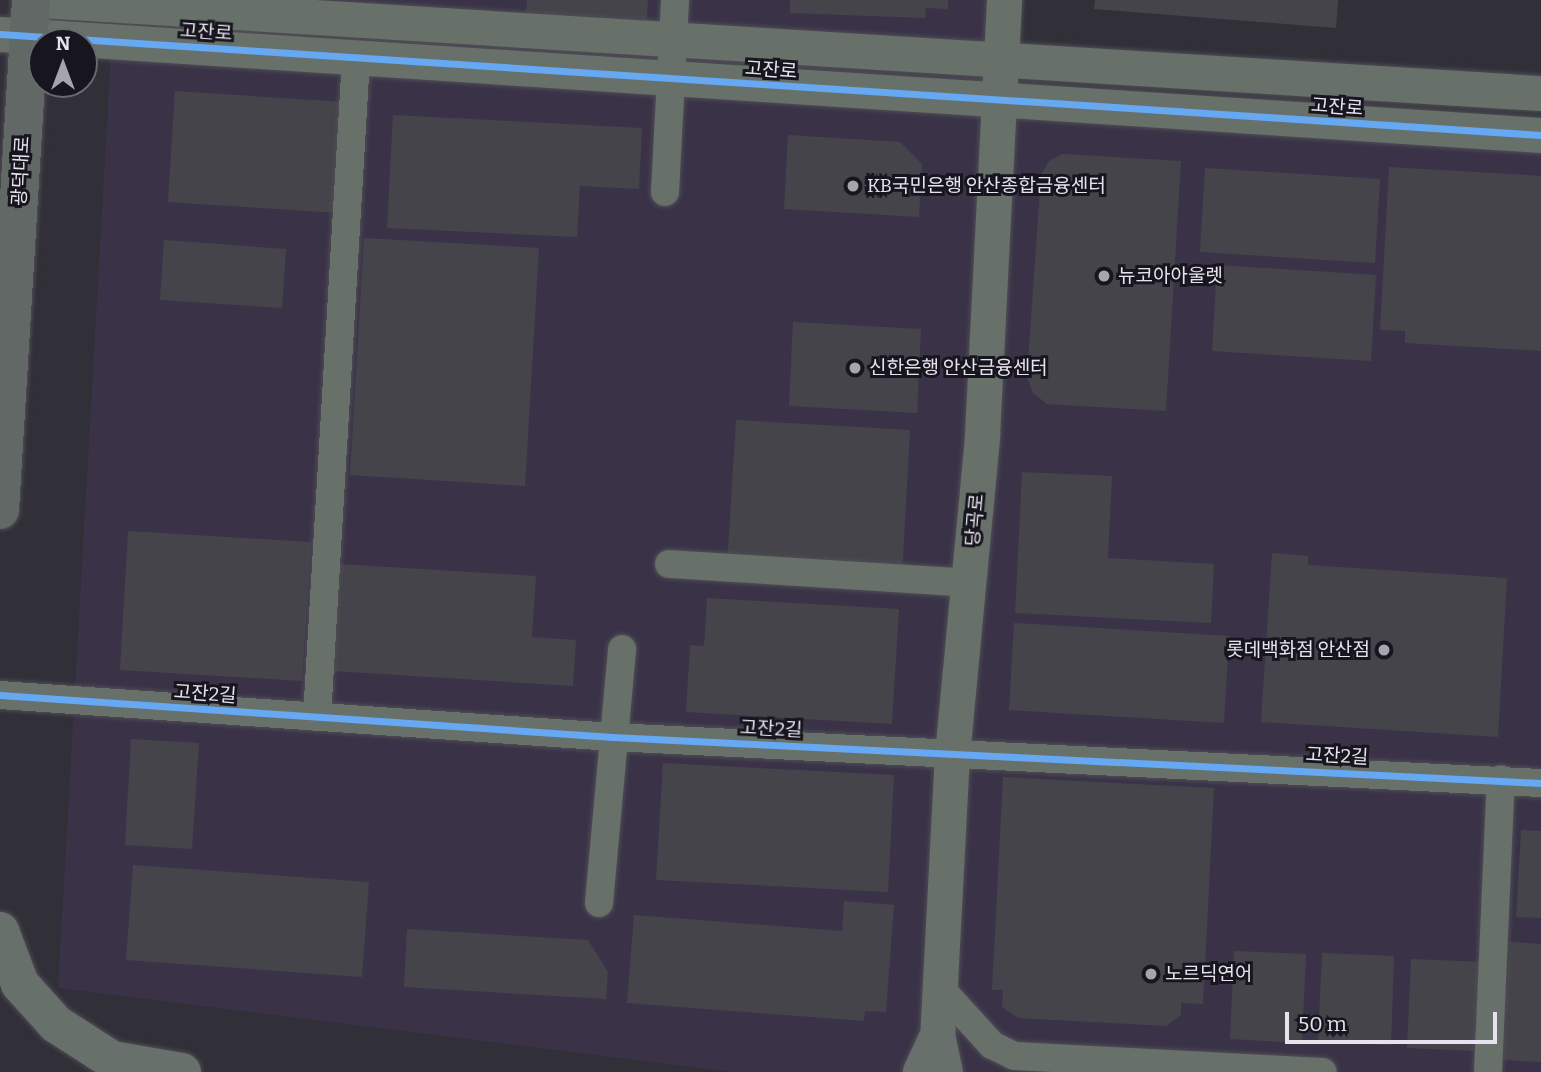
<!DOCTYPE html>
<meta charset="utf-8">
<style>
body{margin:0}
#map{position:relative;width:1541px;height:1072px;overflow:hidden;background:#312f38;font-family:Bitter,"Noto Sans KR",serif}
div>[style]{position:absolute}
[style*='--x']{left:calc(var(--x)*1px);top:calc(var(--y)*1px);width:calc(var(--w)*1px);rotate:calc(var(--a)*1deg)}
.built>*{inset:0;background:#3a3348}
.building>*{inset:0;background:#46444b}
.roads{filter:drop-shadow(0 0 2px #4f4d54) drop-shadow(0 0 2px #4f4d54)}
.minor>*{height:28px;margin:-14px;padding:0 14px;transform-origin:14px;border-radius:14px;background:#677069}
.tertiary>*{height:35px;margin:-17.5px;padding:0 17.5px;transform-origin:17.5px;border-radius:17.5px;background:#677069}
.secondary>*{height:38px;margin:-19px;padding:0 19px;transform-origin:19px;border-radius:19px;background:#616865}
.primary>*{height:38px;margin:-19px;padding:0 19px;transform-origin:19px;border-radius:19px;background:#68706c}
.cycleway>*{height:7px;margin:-3.5px;padding:0 3.5px;transform-origin:3.5px;border-radius:3.5px;background:#66a8f1}
.dots>*{width:19px;height:19px;translate:-50% -50%;box-sizing:border-box;border:4px solid #17151d;border-radius:50%}
span{translate:-50% -50%;white-space:nowrap;text-align:center;line-height:1.15;-webkit-text-stroke:6px #17151d;paint-order:stroke}
.street-label{font-size:19px;color:#e6e3ee}
.poi-label{font-size:19px;color:#e6e3ee}
.left{translate:0 -50%;text-align:left}
.right{translate:-100% -50%;text-align:right}
.north{position:absolute;left:28px;top:28px;width:70px;height:70px;box-sizing:border-box;background:#17151d;border:2px solid #6a6771;border-radius:50%;rotate:0deg;font-size:19px;font-weight:700;line-height:28px;text-align:center;color:#e6e3ee}
.north::after{content:'';display:block;margin:auto;width:24px;height:32px;background:#a7a4ae;clip-path:polygon(50% 0,100% 100%,50% 72%,0 100%)}
.scale{position:absolute;left:1285px;top:1012px;width:212px;height:32px;box-sizing:border-box;border:4px solid #e6e3ee;border-top:0;padding-left:9px;font-size:21px;line-height:24px;white-space:nowrap;color:#e6e3ee;-webkit-text-stroke:5px #17151d;paint-order:stroke}
</style>
<div id="map">
<div class="built">
<div style="clip-path:polygon(114px 0,991px 0,984px 109px,1541px 147px,1541px 1072px,732px 1072px,58px 988px)"></div>
</div>
<div class="building">
<div style="clip-path:polygon(527px 0,648px 0,647px 20px,526px 13px)"></div>
<div style="clip-path:polygon(790px 0,948px 0,948px 9px,926px 8px,925px 18px,790px 13px)"></div>
<div style="clip-path:polygon(1095px 0,1338px 0,1336px 28px,1094px 9px)"></div>
<div style="clip-path:polygon(175px 91px,344px 102px,337px 213px,168px 202px)"></div>
<div style="clip-path:polygon(393px 115px,642px 128px,639px 189px,580px 186px,577px 237px,387px 228px)"></div>
<div style="clip-path:polygon(788px 135px,900px 142px,922px 164px,919px 217px,784px 209px)"></div>
<div style="clip-path:polygon(1063px 154px,1181px 161px,1166px 411px,1047px 404px,1033px 393px,1027px 377px,1041px 175px,1049px 161px)"></div>
<div style="clip-path:polygon(1389px 167px,1541px 176px,1541px 351px,1405px 343px,1405px 331px,1380px 330px)"></div>
<div style="clip-path:polygon(1205px 168px,1380px 179px,1375px 263px,1200px 252px)"></div>
<div style="clip-path:polygon(364px 238px,539px 248px,525px 486px,350px 475px)"></div>
<div style="clip-path:polygon(164px 240px,286px 249px,282px 308px,160px 300px)"></div>
<div style="clip-path:polygon(1217px 265px,1376px 275px,1371px 361px,1212px 351px)"></div>
<div style="clip-path:polygon(793px 322px,921px 329px,917px 413px,789px 406px)"></div>
<div style="clip-path:polygon(736px 420px,910px 430px,902px 575px,727px 565px)"></div>
<div style="clip-path:polygon(1022px 472px,1112px 476px,1108px 558px,1214px 564px,1211px 623px,1015px 613px)"></div>
<div style="clip-path:polygon(128px 531px,311px 542px,302px 681px,120px 670px)"></div>
<div style="clip-path:polygon(1272px 553px,1308px 556px,1308px 565px,1507px 578px,1498px 737px,1261px 722px)"></div>
<div style="clip-path:polygon(340px 564px,536px 576px,532px 637px,576px 640px,573px 686px,333px 671px)"></div>
<div style="clip-path:polygon(707px 598px,899px 609px,892px 724px,686px 712px,690px 645px,704px 646px)"></div>
<div style="clip-path:polygon(1014px 623px,1229px 636px,1224px 723px,1009px 710px)"></div>
<div style="clip-path:polygon(131px 739px,199px 743px,192px 849px,125px 845px)"></div>
<div style="clip-path:polygon(663px 763px,894px 775px,888px 892px,656px 880px)"></div>
<div style="clip-path:polygon(1003px 777px,1214px 788px,1203px 1004px,1181px 1003px,1181px 1015px,1166px 1026px,1018px 1018px,1002px 1007px,1003px 990px,992px 990px)"></div>
<div style="clip-path:polygon(1521px 830px,1541px 831px,1541px 918px,1516px 917px)"></div>
<div style="clip-path:polygon(133px 865px,369px 882px,362px 977px,126px 960px)"></div>
<div style="clip-path:polygon(844px 901px,894px 905px,886px 1012px,865px 1011px,864px 1021px,627px 1003px,634px 915px,842px 931px)"></div>
<div style="clip-path:polygon(407px 929px,588px 940px,608px 972px,606px 999px,404px 987px)"></div>
<div style="clip-path:polygon(1509px 942px,1541px 944px,1541px 1062px,1502px 1060px)"></div>
<div style="clip-path:polygon(1234px 951px,1306px 954px,1302px 1043px,1230px 1039px)"></div>
<div style="clip-path:polygon(1322px 953px,1394px 956px,1391px 1045px,1318px 1042px)"></div>
<div style="clip-path:polygon(1411px 959px,1483px 962px,1479px 1051px,1407px 1048px)"></div>
</div>
<div class="roads">
<div class="minor">
<div style="--x:665;--y:192;--w:192;--a:-87"></div>
<div style="--x:669;--y:564;--w:302;--a:3.6"></div>
<div style="--x:0;--y:695;--w:614;--a:3.92"></div>
<div style="--x:613;--y:737;--w:929;--a:2.84"></div>
<div style="--x:317;--y:717;--w:660;--a:-86.61"></div>
<div style="--x:599;--y:903;--w:255;--a:-84.8"></div>
<div style="--x:941;--y:989;--w:76;--a:47.7"></div>
<div style="--x:992;--y:1045;--w:25;--a:26"></div>
<div style="--x:1015;--y:1056;--w:308;--a:3"></div>
<div style="--x:1488;--y:1072;--w:293;--a:-87.5"></div>
</div>
<div class="tertiary">
<div style="--x:40;--y:0;--w:1504;--a:3.55"></div>
<div style="--x:0;--y:34;--w:1544;--a:3.75"></div>
<div style="--x:937;--y:1040;--w:285;--a:-87"></div>
<div style="--x:952;--y:755;--w:321;--a:-84.6"></div>
<div style="--x:982;--y:435;--w:436;--a:-87.1"></div>
</div>
<div class="secondary">
<div style="--x:0;--y:510;--w:511;--a:-86.52"></div>
</div>
<div class="primary">
<div style="--x:0;--y:931;--w:57;--a:69.3"></div>
<div style="--x:20;--y:984;--w:54;--a:48"></div>
<div style="--x:56;--y:1024;--w:67;--a:32.7"></div>
<div style="--x:112;--y:1060;--w:71;--a:9.7"></div>
<div style="--x:922;--y:1072;--w:35;--a:-65"></div>
<div style="--x:937;--y:1040;--w:33;--a:78"></div>
</div>
</div>
<div class="cycleway">
<div style="--x:0;--y:34;--w:1544;--a:3.75"></div>
<div style="--x:0;--y:695;--w:614;--a:3.92"></div>
<div style="--x:613;--y:737;--w:929;--a:2.84"></div>
</div>
<div class="dots">
<div style="left:853px;top:186px;background:#a7a4ae"></div>
<div style="left:1104px;top:276px;background:#a7a4ae"></div>
<div style="left:855px;top:368px;background:#a7a4ae"></div>
<div style="left:1384px;top:650px;background:#a7a4ae"></div>
<div style="left:1151px;top:974px;background:#a7a4ae"></div>
</div>
<div class="street-label">
<span style="left:206px;top:32px;rotate:4deg">고잔로</span>
<span style="left:771px;top:70px;rotate:4deg">고잔로</span>
<span style="left:1337px;top:107px;rotate:4deg">고잔로</span>
<span style="left:21px;top:171px;rotate:-87deg">광덕대로</span>
<span style="left:975px;top:520px;rotate:-85deg">당곡로</span>
<span style="left:205px;top:694px;rotate:4deg">고잔2길</span>
<span style="left:771px;top:729px;rotate:3deg">고잔2길</span>
<span style="left:1337px;top:756px;rotate:3deg">고잔2길</span>
</div>
<div class="poi-label">
<span class="left" style="left:867px;top:186px">KB국민은행 안산종합금융센터</span>
<span class="left" style="left:1118px;top:276px">뉴코아아울렛</span>
<span class="left" style="left:869px;top:368px">신한은행 안산금융센터</span>
<span class="right" style="left:1370px;top:650px">롯데백화점 안산점</span>
<span class="left" style="left:1165px;top:974px">노르딕연어</span>
</div>
<div class="north">N</div>
<div class="scale">50 m</div>
</div>
